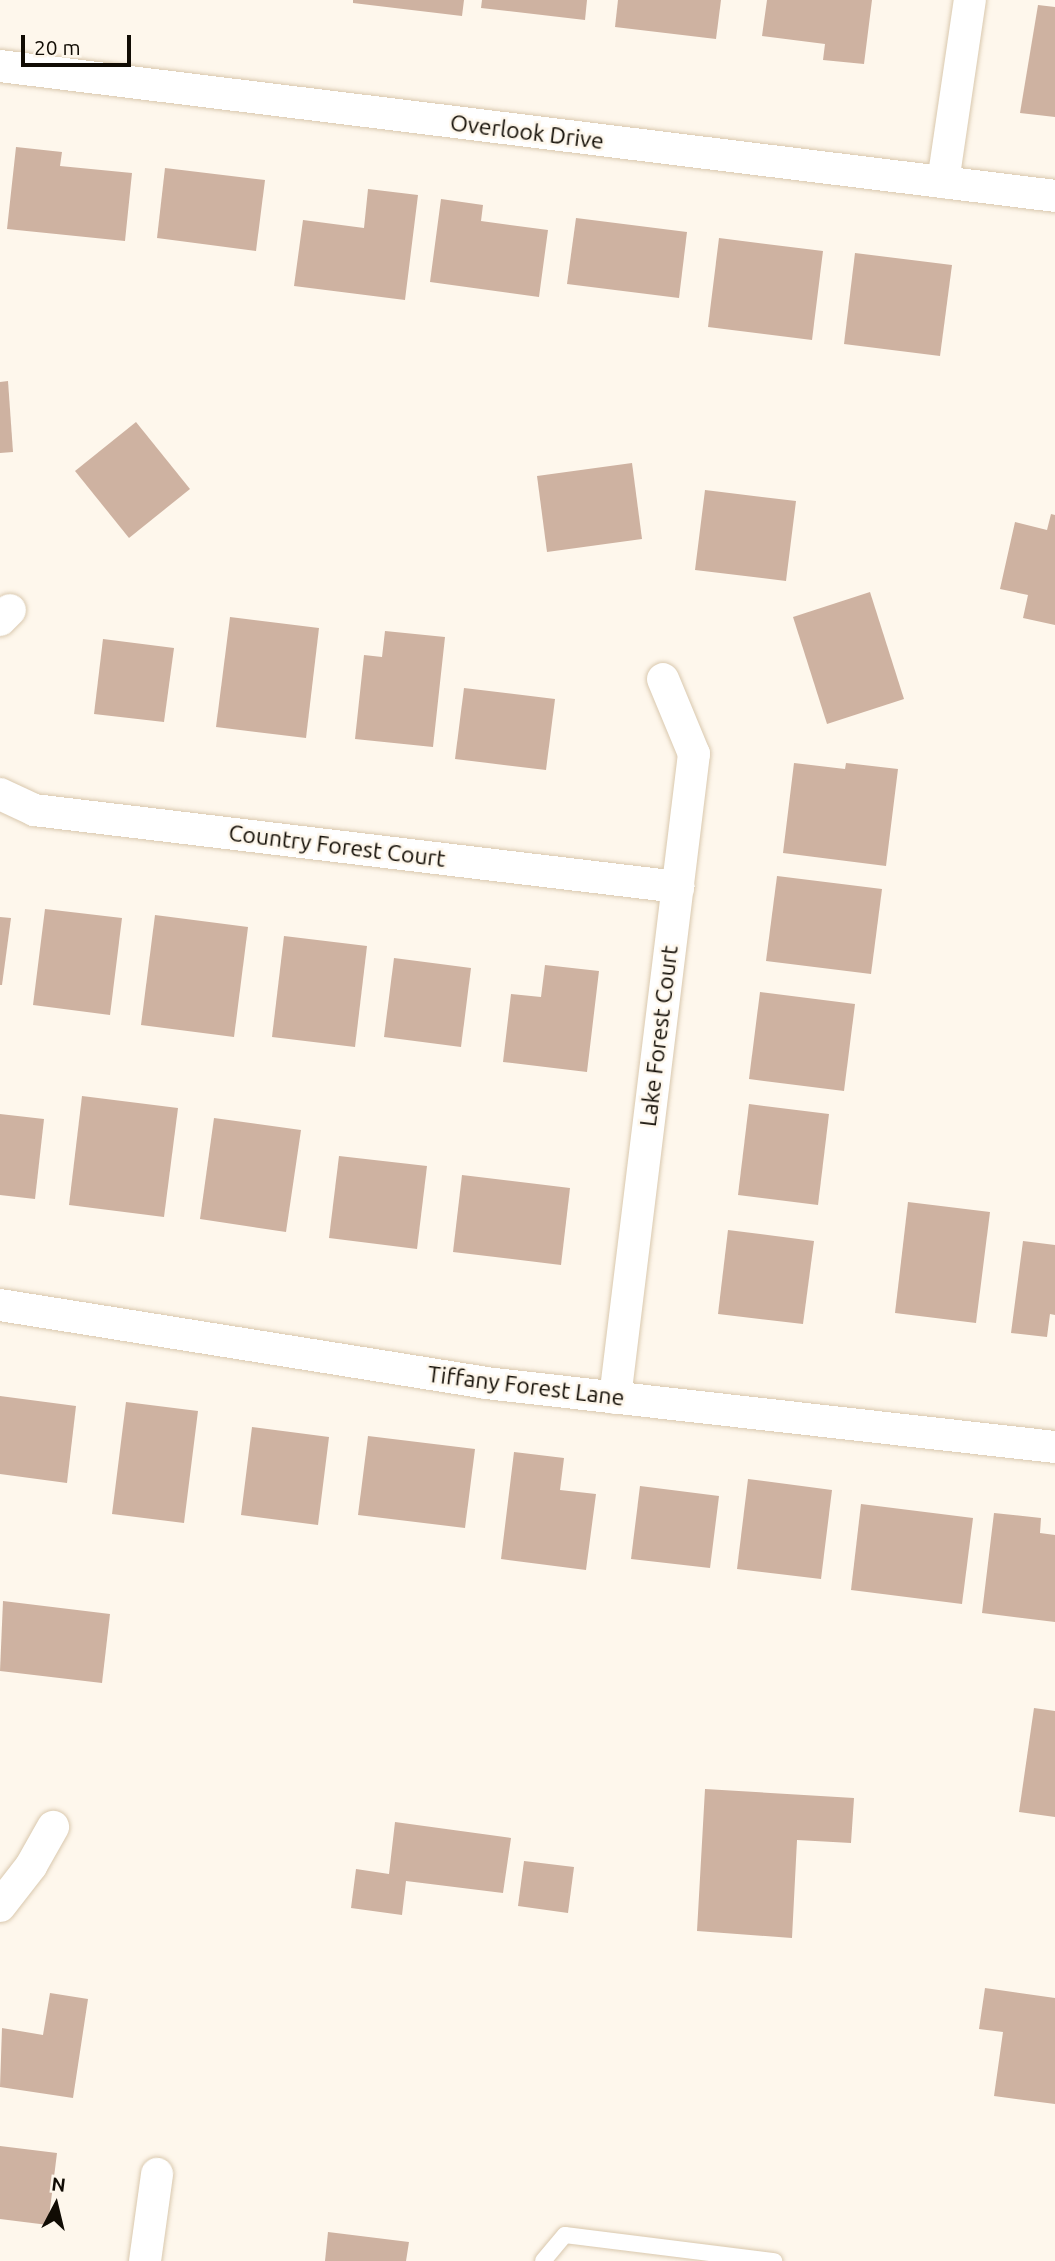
<!DOCTYPE html>
<style>
body{margin:0}
#map{position:relative;width:1055px;height:2261px;overflow:hidden;background:#fef7ec;font-family:Ubuntu,sans-serif}
div>[style]{position:absolute}
[style*='--x']{left:calc(var(--x)*1px);top:calc(var(--y)*1px);width:calc(var(--w)*1px);rotate:calc(var(--a)*1deg)}
.building>*{inset:0;background:#ceb2a1}
.roads{filter:drop-shadow(0 0 2px #d9c8ae) drop-shadow(0 0 2px #d9c8ae)}
.lane>*{height:16px;margin:-8px;padding:0 8px;transform-origin:8px;border-radius:8px;background:#fff}
.street>*{height:32px;margin:-16px;padding:0 16px;transform-origin:16px;border-radius:16px;background:#fff}
span{translate:-50% -50%;white-space:nowrap;text-align:center;line-height:1.15;-webkit-text-stroke:5px #fef7ec;paint-order:stroke}
.street-label{font-size:23px;color:#110c04}
.north{position:absolute;left:21px;top:2170px;width:70px;height:70px;-webkit-text-stroke:5px #fef7ec;paint-order:stroke;rotate:7deg;font-size:19px;font-weight:700;line-height:28px;text-align:center;color:#110c04}
.north::after{content:'';display:block;margin:auto;width:24px;height:32px;background:#110c04;clip-path:polygon(50% 0,100% 100%,50% 72%,0 100%)}
.scale{position:absolute;left:21px;top:35px;width:110px;height:32px;box-sizing:border-box;border:4px solid #110c04;border-top:0;padding-left:9px;font-size:21px;line-height:24px;white-space:nowrap;color:#110c04;-webkit-text-stroke:5px #fef7ec;paint-order:stroke}
</style>
<div id="map">
<div class="building">
<div style="clip-path:polygon(353px 0,464px 0,462px 16px,353px 3px)"></div>
<div style="clip-path:polygon(482px 0,587px 0,585px 20px,481px 8px)"></div>
<div style="clip-path:polygon(618px 0,721px 0,716px 39px,615px 27px)"></div>
<div style="clip-path:polygon(767px 0,872px 0,864px 64px,823px 60px,825px 44px,762px 36px)"></div>
<div style="clip-path:polygon(1038px 5px,1055px 7px,1055px 117px,1020px 113px)"></div>
<div style="clip-path:polygon(16px 147px,62px 152px,60px 166px,132px 173px,125px 241px,7px 229px)"></div>
<div style="clip-path:polygon(165px 168px,265px 180px,256px 251px,157px 238px)"></div>
<div style="clip-path:polygon(368px 189px,418px 195px,405px 300px,294px 286px,303px 220px,364px 228px)"></div>
<div style="clip-path:polygon(441px 199px,483px 205px,481px 221px,548px 230px,539px 297px,430px 282px)"></div>
<div style="clip-path:polygon(576px 218px,687px 232px,679px 298px,567px 284px)"></div>
<div style="clip-path:polygon(719px 238px,823px 251px,812px 340px,708px 327px)"></div>
<div style="clip-path:polygon(855px 253px,952px 265px,940px 356px,844px 344px)"></div>
<div style="clip-path:polygon(8px 381px,13px 452px,0 453px,0 382px)"></div>
<div style="clip-path:polygon(136px 422px,190px 489px,129px 538px,75px 471px)"></div>
<div style="clip-path:polygon(632px 463px,642px 539px,547px 552px,537px 476px)"></div>
<div style="clip-path:polygon(705px 490px,796px 501px,786px 581px,695px 570px)"></div>
<div style="clip-path:polygon(1051px 514px,1055px 515px,1055px 625px,1023px 618px,1028px 595px,1000px 589px,1015px 522px,1047px 530px)"></div>
<div style="clip-path:polygon(870px 592px,904px 699px,827px 724px,793px 617px)"></div>
<div style="clip-path:polygon(230px 617px,319px 628px,306px 738px,216px 727px)"></div>
<div style="clip-path:polygon(385px 631px,445px 637px,433px 747px,355px 739px,364px 655px,382px 657px)"></div>
<div style="clip-path:polygon(103px 639px,174px 648px,164px 722px,94px 714px)"></div>
<div style="clip-path:polygon(464px 688px,555px 699px,546px 770px,455px 759px)"></div>
<div style="clip-path:polygon(794px 763px,845px 769px,846px 763px,898px 769px,886px 866px,783px 853px)"></div>
<div style="clip-path:polygon(777px 876px,882px 889px,871px 974px,766px 961px)"></div>
<div style="clip-path:polygon(45px 909px,122px 918px,110px 1015px,33px 1005px)"></div>
<div style="clip-path:polygon(155px 915px,248px 927px,234px 1037px,141px 1025px)"></div>
<div style="clip-path:polygon(0 917px,11px 918px,2px 985px,0 985px)"></div>
<div style="clip-path:polygon(284px 936px,367px 946px,355px 1047px,272px 1037px)"></div>
<div style="clip-path:polygon(394px 958px,471px 968px,461px 1047px,384px 1037px)"></div>
<div style="clip-path:polygon(545px 965px,599px 971px,587px 1072px,503px 1062px,511px 994px,541px 997px)"></div>
<div style="clip-path:polygon(760px 992px,855px 1004px,844px 1091px,749px 1079px)"></div>
<div style="clip-path:polygon(82px 1096px,178px 1108px,164px 1217px,69px 1205px)"></div>
<div style="clip-path:polygon(749px 1104px,829px 1114px,818px 1205px,738px 1195px)"></div>
<div style="clip-path:polygon(0 1114px,44px 1119px,35px 1199px,0 1195px)"></div>
<div style="clip-path:polygon(214px 1118px,301px 1130px,286px 1232px,200px 1219px)"></div>
<div style="clip-path:polygon(339px 1156px,427px 1166px,417px 1249px,329px 1238px)"></div>
<div style="clip-path:polygon(462px 1175px,570px 1188px,561px 1265px,453px 1252px)"></div>
<div style="clip-path:polygon(908px 1202px,990px 1212px,976px 1323px,895px 1313px)"></div>
<div style="clip-path:polygon(728px 1230px,814px 1241px,803px 1324px,718px 1314px)"></div>
<div style="clip-path:polygon(1023px 1241px,1055px 1245px,1055px 1315px,1050px 1314px,1047px 1337px,1011px 1333px)"></div>
<div style="clip-path:polygon(0 1396px,76px 1406px,67px 1483px,0 1474px)"></div>
<div style="clip-path:polygon(126px 1402px,198px 1411px,184px 1523px,112px 1514px)"></div>
<div style="clip-path:polygon(252px 1427px,329px 1437px,318px 1525px,241px 1515px)"></div>
<div style="clip-path:polygon(368px 1436px,475px 1449px,465px 1528px,358px 1515px)"></div>
<div style="clip-path:polygon(514px 1452px,564px 1458px,560px 1490px,596px 1494px,586px 1570px,501px 1559px)"></div>
<div style="clip-path:polygon(748px 1479px,832px 1490px,821px 1579px,737px 1569px)"></div>
<div style="clip-path:polygon(640px 1486px,719px 1496px,710px 1568px,631px 1559px)"></div>
<div style="clip-path:polygon(861px 1504px,973px 1518px,962px 1604px,851px 1590px)"></div>
<div style="clip-path:polygon(994px 1513px,1041px 1518px,1040px 1533px,1055px 1535px,1055px 1622px,982px 1613px)"></div>
<div style="clip-path:polygon(3px 1601px,110px 1614px,102px 1683px,0 1671px)"></div>
<div style="clip-path:polygon(1034px 1708px,1055px 1711px,1055px 1817px,1019px 1812px)"></div>
<div style="clip-path:polygon(705px 1789px,854px 1798px,851px 1843px,797px 1840px,792px 1938px,697px 1931px)"></div>
<div style="clip-path:polygon(395px 1822px,511px 1838px,503px 1893px,406px 1881px,402px 1915px,351px 1908px,356px 1869px,389px 1874px)"></div>
<div style="clip-path:polygon(524px 1861px,574px 1867px,568px 1913px,518px 1906px)"></div>
<div style="clip-path:polygon(985px 1988px,1055px 1998px,1055px 2104px,994px 2096px,1003px 2032px,979px 2029px)"></div>
<div style="clip-path:polygon(50px 1993px,88px 1999px,73px 2098px,0 2087px,2px 2028px,43px 2035px)"></div>
<div style="clip-path:polygon(0 2146px,57px 2153px,48px 2225px,0 2219px)"></div>
<div style="clip-path:polygon(328px 2232px,409px 2242px,406px 2261px,325px 2261px)"></div>
</div>
<div class="roads">
<div class="lane">
<div style="--x:543;--y:2261;--w:34;--a:-50"></div>
<div style="--x:565;--y:2235;--w:211;--a:7.1"></div>
</div>
<div class="street">
<div style="--x:0;--y:66;--w:1063;--a:7.02"></div>
<div style="--x:943;--y:182;--w:184;--a:-81.6"></div>
<div style="--x:0;--y:620;--w:14;--a:-45"></div>
<div style="--x:0;--y:794;--w:38;--a:25"></div>
<div style="--x:34;--y:810;--w:649;--a:6.82"></div>
<div style="--x:0;--y:1305;--w:492;--a:9.1"></div>
<div style="--x:486;--y:1383;--w:573;--a:6.42"></div>
<div style="--x:615;--y:1398;--w:649;--a:-83.01"></div>
<div style="--x:694;--y:754;--w:81;--a:-112.5"></div>
<div style="--x:0;--y:1906;--w:51;--a:-52.2"></div>
<div style="--x:31;--y:1866;--w:45;--a:-60.6"></div>
<div style="--x:145;--y:2261;--w:88;--a:-82.1"></div>
</div>
</div>
<div class="street-label">
<span style="left:527px;top:132px;rotate:7deg">Overlook Drive</span>
<span style="left:337px;top:846px;rotate:7deg">Country Forest Court</span>
<span style="left:659px;top:1036px;rotate:-83deg">Lake Forest Court</span>
<span style="left:526px;top:1386px;rotate:7deg">Tiffany Forest Lane</span>
</div>
<div class="north">N</div>
<div class="scale">20 m</div>
</div>
